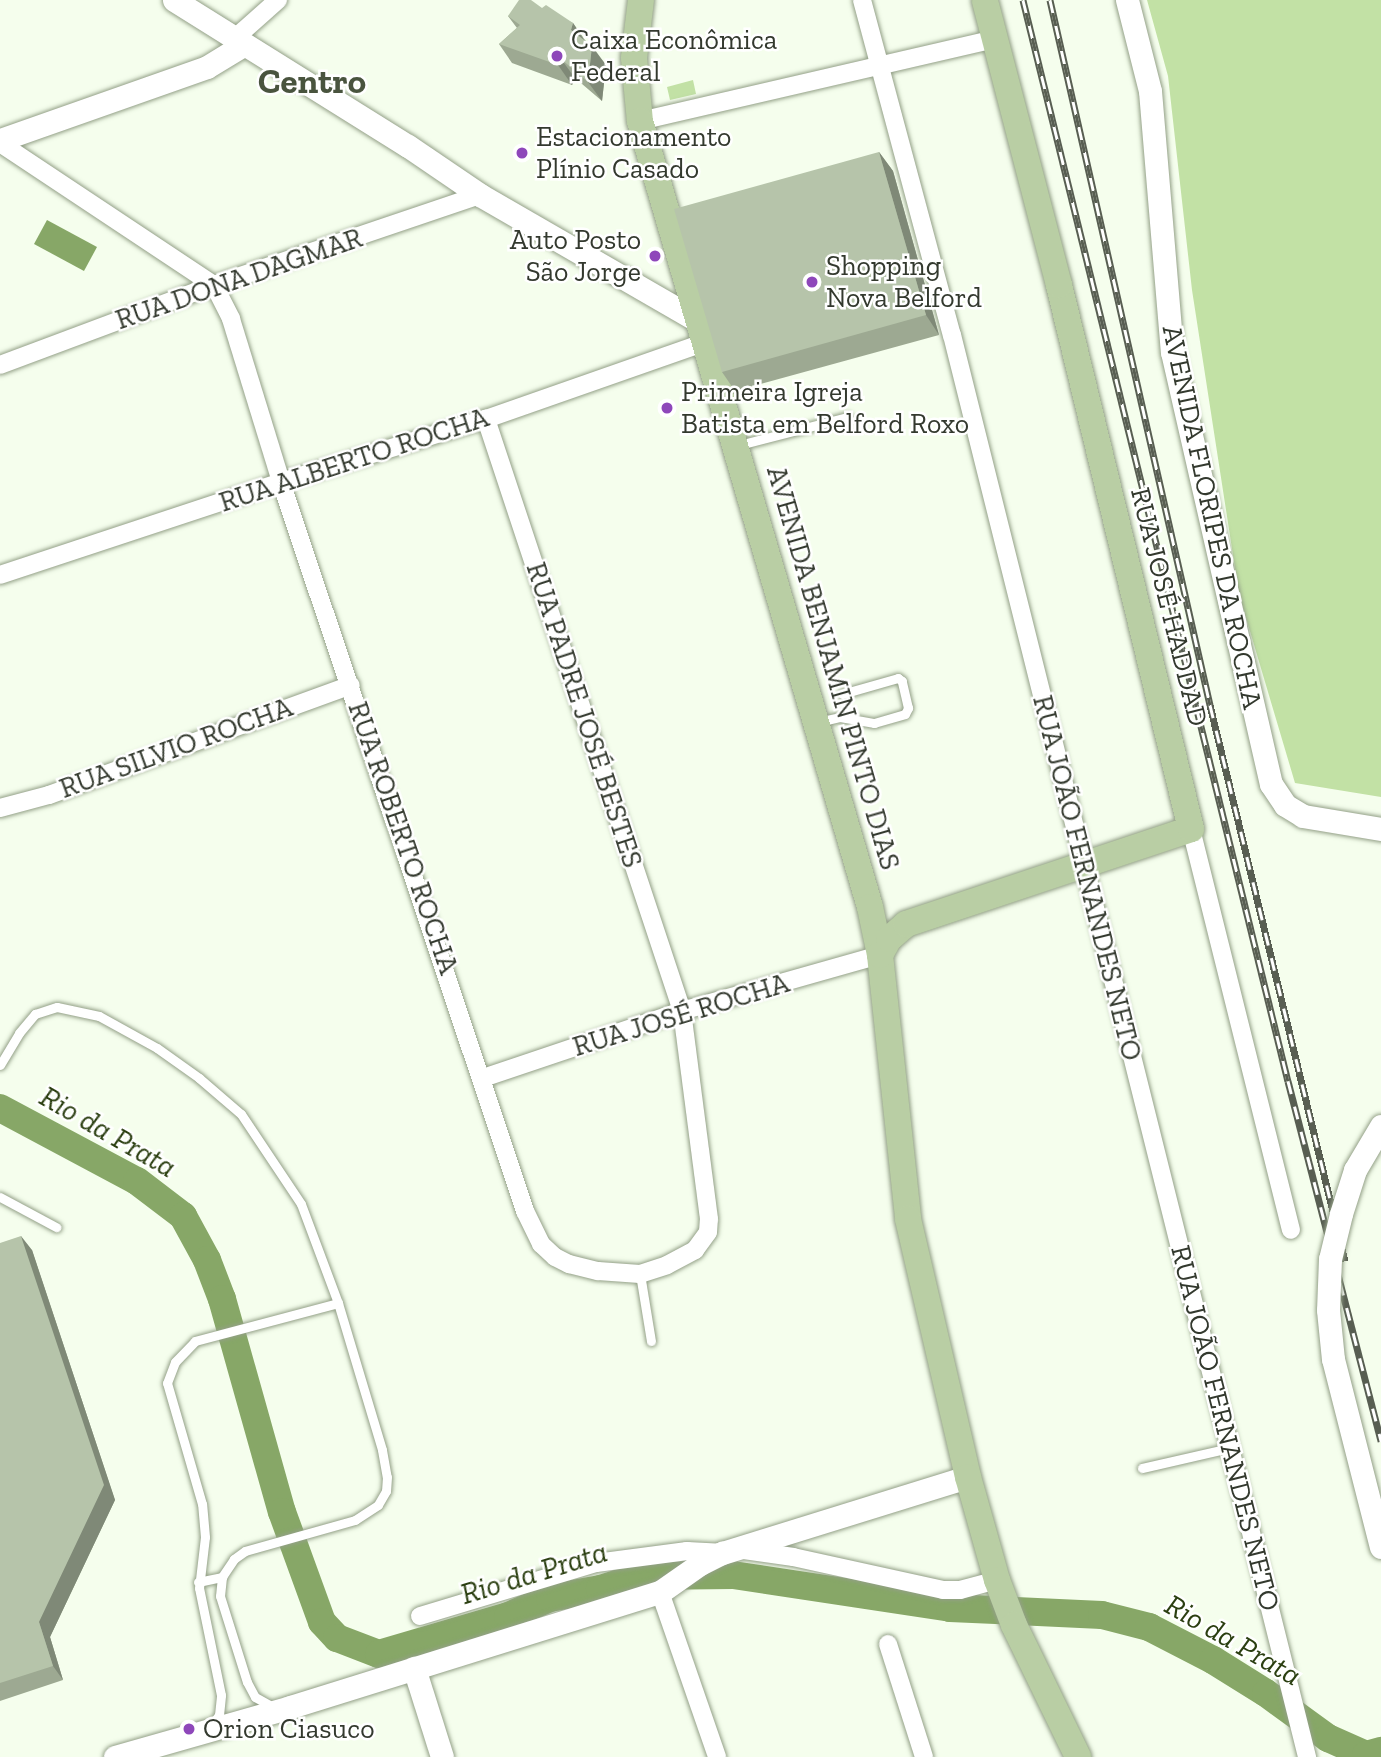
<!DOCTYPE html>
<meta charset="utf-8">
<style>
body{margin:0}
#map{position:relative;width:1381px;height:1757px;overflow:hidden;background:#f5feed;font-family:"Zilla Slab",serif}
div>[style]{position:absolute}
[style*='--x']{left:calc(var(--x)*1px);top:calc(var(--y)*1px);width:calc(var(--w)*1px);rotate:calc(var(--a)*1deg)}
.green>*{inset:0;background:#c2e1a5}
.water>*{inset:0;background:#87a767}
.river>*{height:28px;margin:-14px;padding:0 14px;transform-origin:14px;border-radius:14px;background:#87a767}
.roads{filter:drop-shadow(0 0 2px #93a087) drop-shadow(0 0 2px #93a087)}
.lane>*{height:9px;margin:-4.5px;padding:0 4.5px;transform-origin:4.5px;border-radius:4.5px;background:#fff}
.street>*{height:18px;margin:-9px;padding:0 9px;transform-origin:9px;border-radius:9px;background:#fff}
.secondary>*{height:23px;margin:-11.5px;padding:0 11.5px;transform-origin:11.5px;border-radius:11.5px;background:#fff}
.primary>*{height:26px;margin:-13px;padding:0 13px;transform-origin:13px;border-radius:13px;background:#b9cea4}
.rail>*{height:7px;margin-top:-3.5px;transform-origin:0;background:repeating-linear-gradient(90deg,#fff 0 13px,#585e52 0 26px);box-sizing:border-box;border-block:2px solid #585e52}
.bridges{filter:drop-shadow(0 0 2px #93a087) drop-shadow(0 0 2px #93a087)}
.secondary-bridge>*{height:23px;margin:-11.5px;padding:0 11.5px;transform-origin:11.5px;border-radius:11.5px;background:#fff}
.wall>*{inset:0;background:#9da992}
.shaded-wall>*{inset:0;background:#7f8977}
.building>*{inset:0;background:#b6c4aa}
.dots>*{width:19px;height:19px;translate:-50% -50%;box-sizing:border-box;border:4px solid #fff;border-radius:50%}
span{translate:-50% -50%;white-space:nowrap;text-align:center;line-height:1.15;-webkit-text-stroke:5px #fff;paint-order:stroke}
.poi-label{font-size:28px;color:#33392e}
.left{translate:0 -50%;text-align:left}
.right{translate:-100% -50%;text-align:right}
.street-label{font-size:28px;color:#33392e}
.water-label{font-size:30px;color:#2b3f11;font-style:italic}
.district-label{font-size:35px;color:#49543e;font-weight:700}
</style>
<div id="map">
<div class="green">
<div style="clip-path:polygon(1147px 0,1381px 0,1381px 797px,1295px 783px,1239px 594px,1192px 290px,1168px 76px)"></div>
<div style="clip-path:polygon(693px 80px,696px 94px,670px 100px,667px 87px)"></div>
</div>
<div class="water">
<div style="clip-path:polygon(47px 220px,97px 247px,84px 271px,34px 244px)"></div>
</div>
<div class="river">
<div style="--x:0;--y:1108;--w:155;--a:28.1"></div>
<div style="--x:137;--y:1181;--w:58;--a:37.3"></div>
<div style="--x:183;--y:1216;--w:50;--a:61.4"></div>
<div style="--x:207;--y:1260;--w:42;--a:69"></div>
<div style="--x:222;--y:1299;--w:221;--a:74.3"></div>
<div style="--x:282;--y:1512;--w:117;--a:70"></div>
<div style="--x:322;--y:1622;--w:22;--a:47"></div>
<div style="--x:337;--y:1638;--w:45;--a:20.9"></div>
<div style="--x:379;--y:1654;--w:134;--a:-16.4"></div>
<div style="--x:508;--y:1616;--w:46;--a:-23.2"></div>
<div style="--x:550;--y:1598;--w:51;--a:-10.2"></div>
<div style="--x:600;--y:1589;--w:44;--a:-17.2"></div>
<div style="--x:642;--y:1576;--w:91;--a:-0.6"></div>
<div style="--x:733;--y:1575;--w:219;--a:8.6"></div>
<div style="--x:950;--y:1608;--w:152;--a:2.6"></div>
<div style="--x:1102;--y:1615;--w:49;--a:14.3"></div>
<div style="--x:1149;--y:1627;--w:72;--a:27.3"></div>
<div style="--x:1213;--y:1660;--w:62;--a:31.9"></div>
<div style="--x:1266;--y:1693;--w:77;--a:36"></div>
<div style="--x:1328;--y:1738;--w:42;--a:24.1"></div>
<div style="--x:1366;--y:1755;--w:16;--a:-15"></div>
</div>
<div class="roads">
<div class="lane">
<div style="--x:739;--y:445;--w:112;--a:-14.5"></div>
<div style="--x:818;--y:722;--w:23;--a:-13"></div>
<div style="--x:840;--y:717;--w:35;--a:10"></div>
<div style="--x:874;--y:723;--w:32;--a:-16"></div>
<div style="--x:905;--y:714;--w:7;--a:-63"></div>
<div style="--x:908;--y:708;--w:28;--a:-103"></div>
<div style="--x:902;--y:681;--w:5;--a:-143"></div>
<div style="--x:898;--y:678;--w:58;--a:164.1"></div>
<div style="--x:0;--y:1065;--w:37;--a:-59"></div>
<div style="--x:19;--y:1033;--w:25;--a:-50"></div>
<div style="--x:35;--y:1014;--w:23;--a:-18"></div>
<div style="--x:57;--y:1007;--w:43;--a:12.1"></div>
<div style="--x:99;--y:1016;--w:66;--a:28.9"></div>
<div style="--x:157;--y:1048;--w:52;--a:35.5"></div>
<div style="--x:199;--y:1078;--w:55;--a:40.6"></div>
<div style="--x:241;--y:1114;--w:108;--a:56.3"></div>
<div style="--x:301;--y:1204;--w:106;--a:69.5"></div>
<div style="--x:338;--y:1303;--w:153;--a:73.3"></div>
<div style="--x:382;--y:1450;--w:27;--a:80"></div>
<div style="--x:387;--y:1477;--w:14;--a:94"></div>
<div style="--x:386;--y:1491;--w:16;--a:120"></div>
<div style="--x:378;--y:1505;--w:27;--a:147"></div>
<div style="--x:355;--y:1520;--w:114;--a:164.3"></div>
<div style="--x:245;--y:1551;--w:14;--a:144"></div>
<div style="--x:234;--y:1559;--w:22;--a:124"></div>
<div style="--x:222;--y:1577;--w:19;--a:96"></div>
<div style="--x:220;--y:1596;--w:90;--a:72.6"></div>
<div style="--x:247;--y:1682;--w:17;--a:62"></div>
<div style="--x:255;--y:1697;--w:21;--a:29"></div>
<div style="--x:0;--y:1197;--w:64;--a:28.2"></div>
<div style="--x:640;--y:1274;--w:68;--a:80.7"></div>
<div style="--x:1142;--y:1468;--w:89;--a:-12.9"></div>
<div style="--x:198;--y:1582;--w:25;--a:-12"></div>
<div style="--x:213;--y:1723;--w:10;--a:-53"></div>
<div style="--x:219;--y:1715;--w:20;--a:-84"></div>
<div style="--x:221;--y:1695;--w:109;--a:-101.6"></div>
<div style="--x:199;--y:1588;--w:51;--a:-83.3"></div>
<div style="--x:205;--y:1537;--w:33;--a:-95"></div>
<div style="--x:202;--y:1504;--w:126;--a:-106.1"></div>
<div style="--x:167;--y:1383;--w:22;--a:-69"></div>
<div style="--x:175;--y:1362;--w:29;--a:-46"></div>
<div style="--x:195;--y:1341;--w:148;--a:-14.9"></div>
</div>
<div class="street">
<div style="--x:862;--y:0;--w:347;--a:75"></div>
<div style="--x:952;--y:335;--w:1466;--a:75.98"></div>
<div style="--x:234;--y:39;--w:59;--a:-41.6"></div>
<div style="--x:640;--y:121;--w:363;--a:-13"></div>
<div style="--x:0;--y:143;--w:257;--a:33.6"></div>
<div style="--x:214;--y:285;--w:38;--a:63"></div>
<div style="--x:231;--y:319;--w:170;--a:72.9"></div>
<div style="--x:281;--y:482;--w:769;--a:71.49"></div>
<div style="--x:525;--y:1211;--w:37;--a:64"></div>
<div style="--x:541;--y:1244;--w:19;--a:43"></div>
<div style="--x:555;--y:1257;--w:16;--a:27"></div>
<div style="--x:569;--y:1264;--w:30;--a:14"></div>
<div style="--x:598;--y:1271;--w:42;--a:4.1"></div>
<div style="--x:640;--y:1274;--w:28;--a:-18"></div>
<div style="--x:667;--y:1265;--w:32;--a:-28"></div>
<div style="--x:695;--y:1250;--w:22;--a:-54"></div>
<div style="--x:708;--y:1232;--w:13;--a:-86"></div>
<div style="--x:709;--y:1219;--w:210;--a:-97.4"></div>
<div style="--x:682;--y:1011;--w:624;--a:-108.32"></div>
<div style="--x:0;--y:365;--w:228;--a:-20.5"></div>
<div style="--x:214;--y:285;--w:281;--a:-18.7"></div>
<div style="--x:0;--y:575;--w:296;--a:-18.3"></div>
<div style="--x:281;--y:482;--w:214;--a:-17.1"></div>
<div style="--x:486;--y:419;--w:233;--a:-19.3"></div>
<div style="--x:0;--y:808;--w:51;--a:-14.9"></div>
<div style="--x:49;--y:795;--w:321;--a:-20"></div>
<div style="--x:1191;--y:829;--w:413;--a:76"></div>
<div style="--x:483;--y:1078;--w:210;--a:-18.6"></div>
<div style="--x:682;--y:1011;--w:206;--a:-15.8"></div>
<div style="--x:737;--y:1549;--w:57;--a:8.1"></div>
<div style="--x:793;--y:1557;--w:154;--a:12.4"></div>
<div style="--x:943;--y:1590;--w:17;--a:0"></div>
<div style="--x:960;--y:1590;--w:38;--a:-15"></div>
<div style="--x:660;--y:1592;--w:175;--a:70.9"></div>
<div style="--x:420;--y:1616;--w:184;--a:-16.8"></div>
<div style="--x:596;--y:1563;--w:92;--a:-7.5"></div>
<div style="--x:687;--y:1551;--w:33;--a:3"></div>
<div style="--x:888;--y:1644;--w:119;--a:72.3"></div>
</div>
<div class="secondary">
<div style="--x:174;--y:0;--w:276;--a:32"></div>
<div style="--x:408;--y:146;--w:87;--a:34.2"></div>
<div style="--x:480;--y:195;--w:254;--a:30"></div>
<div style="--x:1127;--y:0;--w:94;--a:75.8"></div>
<div style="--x:1150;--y:91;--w:262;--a:85.2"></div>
<div style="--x:1172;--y:352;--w:443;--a:77.1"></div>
<div style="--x:1271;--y:784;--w:25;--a:56"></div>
<div style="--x:1285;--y:805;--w:21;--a:31"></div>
<div style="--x:1303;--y:816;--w:79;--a:9.5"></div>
<div style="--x:0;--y:140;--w:219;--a:-19.4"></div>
<div style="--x:207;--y:67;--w:42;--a:-31.4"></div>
<div style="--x:414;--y:1668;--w:93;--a:72.5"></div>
<div style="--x:115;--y:1757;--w:182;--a:-15.9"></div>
<div style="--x:290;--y:1707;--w:387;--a:-17.3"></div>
<div style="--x:660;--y:1592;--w:49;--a:-35"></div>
<div style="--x:700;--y:1564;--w:25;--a:-27"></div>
<div style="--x:722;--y:1553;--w:257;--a:-17.2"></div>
</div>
<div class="primary">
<div style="--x:641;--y:0;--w:58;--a:96.9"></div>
<div style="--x:634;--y:58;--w:63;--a:84.6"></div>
<div style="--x:640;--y:121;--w:819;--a:73.69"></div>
<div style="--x:870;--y:907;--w:49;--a:78.2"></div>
<div style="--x:880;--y:955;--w:265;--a:83.9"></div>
<div style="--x:908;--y:1219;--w:265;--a:76.9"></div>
<div style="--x:968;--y:1477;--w:107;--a:74.3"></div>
<div style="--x:997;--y:1580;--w:48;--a:69.3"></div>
<div style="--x:1014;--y:1625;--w:147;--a:64.1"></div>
<div style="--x:880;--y:955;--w:18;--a:-61"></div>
<div style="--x:889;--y:939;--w:23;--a:-41"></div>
<div style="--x:906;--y:924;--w:300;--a:-18.4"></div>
<div style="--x:1191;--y:829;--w:560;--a:-103.64"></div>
<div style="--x:1059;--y:285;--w:294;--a:-104.6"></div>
</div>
</div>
<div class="rail">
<div style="--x:1023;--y:0;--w:1113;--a:76.23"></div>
<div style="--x:1288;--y:1081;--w:372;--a:75.5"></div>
<div style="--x:1050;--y:0;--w:723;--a:77.21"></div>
<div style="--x:1210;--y:705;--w:572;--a:76.35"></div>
</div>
<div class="bridges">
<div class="secondary-bridge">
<div style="--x:1381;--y:1126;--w:51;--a:120.6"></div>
<div style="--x:1355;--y:1170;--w:46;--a:107.7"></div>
<div style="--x:1341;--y:1214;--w:46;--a:103.7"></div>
<div style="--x:1330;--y:1259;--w:51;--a:92.2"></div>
<div style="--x:1328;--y:1310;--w:49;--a:84.2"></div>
<div style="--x:1333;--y:1359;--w:194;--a:75.7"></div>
</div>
</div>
<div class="wall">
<div style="clip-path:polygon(542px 8px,573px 23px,585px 40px,606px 65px,602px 101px,575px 78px,572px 85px,512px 63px,499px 44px,517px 28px,508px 16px)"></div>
<div style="clip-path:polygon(879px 152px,893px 171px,939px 335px,735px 391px,722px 372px)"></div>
<div style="clip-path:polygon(0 1243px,32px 1250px,115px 1500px,50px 1637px,63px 1680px,0 1701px)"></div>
</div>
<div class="shaded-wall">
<div style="clip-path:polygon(573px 23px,586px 43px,571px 30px)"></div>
<div style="clip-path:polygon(592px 46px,606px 65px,602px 101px,588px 82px)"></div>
<div style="clip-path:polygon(561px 59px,575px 78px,572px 85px,558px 65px)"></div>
<div style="clip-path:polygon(879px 152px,893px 171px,939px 335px,926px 315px)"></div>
<div style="clip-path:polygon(21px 1236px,32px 1250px,115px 1500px,50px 1637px,63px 1680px,53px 1666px,39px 1622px)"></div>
</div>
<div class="building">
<div style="clip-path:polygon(519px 0,531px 0,542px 8px,546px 5px,573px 23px,571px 30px,592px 46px,588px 82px,561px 59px,558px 65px,499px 44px,520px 25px,508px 16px)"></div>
<div style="clip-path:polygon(879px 152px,926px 315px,722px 372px,674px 209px)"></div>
<div style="clip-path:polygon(21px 1236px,104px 1485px,39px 1622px,53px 1666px,0 1683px,0 1243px)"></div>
</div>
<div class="dots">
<div style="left:557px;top:56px;background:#8e47ba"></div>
<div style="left:522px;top:153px;background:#8e47ba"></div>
<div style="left:655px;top:256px;background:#8e47ba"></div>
<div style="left:812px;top:282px;background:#8e47ba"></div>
<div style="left:667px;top:408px;background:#8e47ba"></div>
<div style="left:189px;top:1729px;background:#8e47ba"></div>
</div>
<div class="poi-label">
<span class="left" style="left:571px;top:56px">Caixa Econômica<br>Federal</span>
<span class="left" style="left:536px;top:153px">Estacionamento<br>Plínio Casado</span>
<span class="right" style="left:641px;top:256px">Auto Posto<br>São Jorge</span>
<span class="left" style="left:826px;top:282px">Shopping<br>Nova Belford</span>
<span class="left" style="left:681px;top:408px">Primeira Igreja<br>Batista em Belford Roxo</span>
<span class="left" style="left:203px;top:1729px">Orion Ciasuco</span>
</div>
<div class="street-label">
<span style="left:239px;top:279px;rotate:-19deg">RUA DONA DAGMAR</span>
<span style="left:354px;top:460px;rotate:-18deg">RUA ALBERTO ROCHA</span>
<span style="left:1212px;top:517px;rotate:78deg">AVENIDA FLORIPES DA ROCHA</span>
<span style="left:1169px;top:607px;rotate:76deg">RUA JOSÉ HADDAD</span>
<span style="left:833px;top:668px;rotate:74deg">AVENIDA BENJAMIN PINTO DIAS</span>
<span style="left:584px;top:715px;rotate:72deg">RUA PADRE JOSÉ BESTES</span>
<span style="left:176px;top:748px;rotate:-20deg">RUA SILVIO ROCHA</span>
<span style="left:403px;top:838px;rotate:71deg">RUA ROBERTO ROCHA</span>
<span style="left:1087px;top:878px;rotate:76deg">RUA JOÃO FERNANDES NETO</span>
<span style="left:681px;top:1015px;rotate:-17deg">RUA JOSÉ ROCHA</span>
<span style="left:1225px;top:1428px;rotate:76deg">RUA JOÃO FERNANDES NETO</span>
</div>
<div class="water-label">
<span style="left:108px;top:1132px;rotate:30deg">Rio da Prata</span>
<span style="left:534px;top:1573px;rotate:-17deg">Rio da Prata</span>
<span style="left:1233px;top:1640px;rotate:30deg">Rio da Prata</span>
</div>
<div class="district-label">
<span style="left:312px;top:81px">Centro</span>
</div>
</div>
